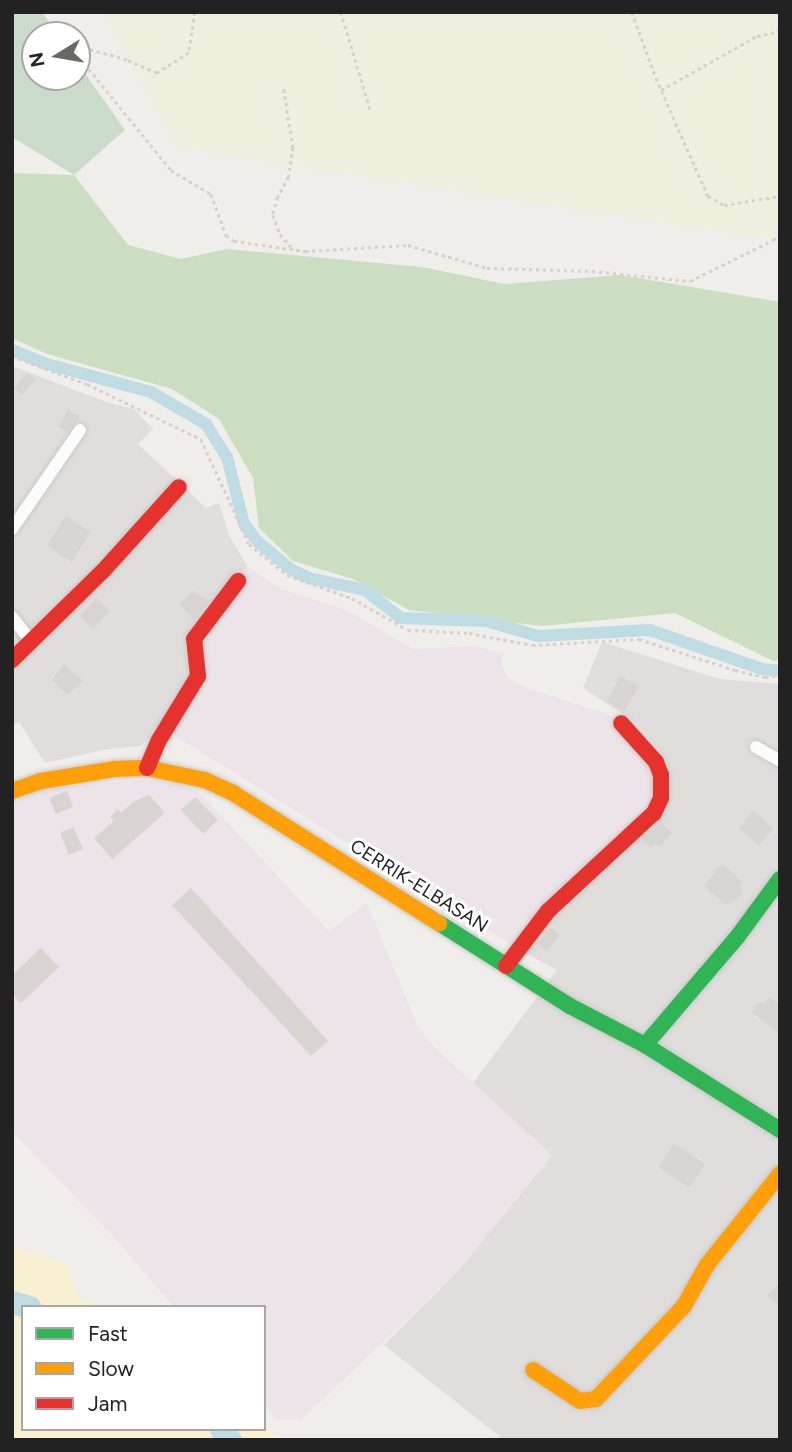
<!DOCTYPE html>
<style>
body{margin:0}
#map{position:relative;width:792px;height:1452px;overflow:hidden;background:#f0eeeb;font-family:Figtree,sans-serif}
div>[style]{position:absolute}
[style*='--x']{left:calc(var(--x)*1px);top:calc(var(--y)*1px);width:calc(var(--w)*1px);rotate:calc(var(--a)*1deg)}
.residential>*{inset:0;background:#dfdedc}
.industrial>*{inset:0;background:#ede4e9}
.farmland>*{inset:0;background:#efefdf}
.forest>*{inset:0;background:#cbdec1}
.sand>*{inset:0;background:#f8f0d0}
.cemetery>*{inset:0;background:#cadbca}
.canal>*{height:12px;margin:-6px;padding:0 6px;transform-origin:6px;border-radius:6px;background:#bfdbe3}
.river>*{height:23px;margin:-11.5px;padding:0 11.5px;transform-origin:11.5px;border-radius:11.5px;background:#bfdbe3}
.building>*{inset:0;background:#d7d4d2}
.path>*{height:2.5px;margin-top:-1.25px;transform-origin:0;background:repeating-linear-gradient(90deg,#dccecd 0 3.5px,transparent 0 7px)}
.roads{filter:drop-shadow(0 0 2px #c9c8c7) drop-shadow(0 0 2px #c9c8c7)}
.street>*{height:12px;margin:-6px;padding:0 6px;transform-origin:6px;border-radius:6px;background:#fdfcfc}
.fast>*{height:16px;margin:-8px;padding:0 8px;transform-origin:8px;border-radius:8px;background:#30b455}
.slow>*{height:16px;margin:-8px;padding:0 8px;transform-origin:8px;border-radius:8px;background:#ff9f0a}
.jam>*{height:16px;margin:-8px;padding:0 8px;transform-origin:8px;border-radius:8px;background:#e5322d}
span{translate:-50% -50%;white-space:nowrap;text-align:center;line-height:1.15;-webkit-text-stroke:6px #fff;paint-order:stroke}
.street-label{font-size:19px;color:#222}
.frame{position:absolute;inset:0;border:14px solid #222;pointer-events:none}
.legend{position:absolute;left:21px;top:1305px;width:245px;height:126px;box-sizing:border-box;background:#fff;border:2px solid #a7a7a7;margin:0;padding:9px 12px;list-style:none;font-size:21px;color:#222}
.legend li{display:flex;align-items:center;gap:14px;height:35px}
.legend b{width:35px;border:2px solid #a7a7a7}
.north{position:absolute;left:21px;top:21px;width:70px;height:70px;box-sizing:border-box;background:#fff;border:2px solid #a7a7a7;border-radius:50%;rotate:259deg;font-size:19px;font-weight:700;line-height:28px;text-align:center;color:#222}
.north::after{content:'';display:block;margin:auto;width:24px;height:32px;background:#6a6968;clip-path:polygon(50% 0,100% 100%,50% 72%,0 100%)}
</style>
<div id="map">
<div class="residential">
<div style="clip-path:polygon(12px 366px,109px 403px,134px 409px,153px 429px,138px 444px,206px 508px,219px 503px,229px 535px,247px 566px,190px 641px,193px 666px,188px 683px,150px 739px,140px 746px,108px 749px,45px 763px,19px 722px,12px 725px)"></div>
<div style="clip-path:polygon(602px 642px,720px 679px,780px 684px,780px 1440px,504px 1440px,384px 1345px,459px 1270px,552px 1155px,473px 1083px,557px 970px,518px 949px,665px 774px,659px 750px,638px 724px,583px 688px)"></div>
</div>
<div class="industrial">
<div style="clip-path:polygon(247px 566px,281px 589px,346px 610px,414px 649px,474px 646px,504px 653px,501px 665px,509px 678px,527px 688px,638px 724px,659px 750px,665px 774px,663px 790px,518px 949px,159px 726px,188px 683px,193px 666px,190px 641px)"></div>
<div style="clip-path:polygon(140px 780px,185px 785px,201px 794px,329px 931px,367px 903px,418px 1027px,433px 1046px,552px 1155px,459px 1270px,301px 1420px,277px 1420px,264px 1405px,264px 1307px,174px 1307px,111px 1234px,12px 1132px,12px 802px,38px 791px,69px 786px)"></div>
</div>
<div class="farmland">
<div style="clip-path:polygon(102px 12px,780px 12px,780px 242px,176px 148px)"></div>
</div>
<div class="forest">
<div style="clip-path:polygon(12px 173px,74px 175px,128px 245px,181px 259px,227px 249px,422px 267px,504px 284px,620px 275px,780px 302px,780px 660px,773px 661px,675px 613px,542px 626px,409px 610px,353px 579px,293px 561px,259px 528px,253px 478px,219px 419px,172px 389px,47px 354px,12px 338px)"></div>
</div>
<div class="sand">
<div style="clip-path:polygon(12px 1245px,65px 1263px,79px 1298px,108px 1307px,23px 1307px,23px 1429px,264px 1429px,264px 1425px,280px 1440px,12px 1440px)"></div>
</div>
<div class="cemetery">
<div style="clip-path:polygon(12px 12px,42px 12px,58px 35px,35px 35px,35px 77px,77px 77px,77px 62px,125px 130px,74px 175px,12px 137px)"></div>
</div>
<div class="canal">
<div style="--x:12;--y:350;--w:38;--a:22"></div>
<div style="--x:47;--y:364;--w:108;--a:15.1"></div>
<div style="--x:151;--y:392;--w:64;--a:30.2"></div>
<div style="--x:206;--y:424;--w:39;--a:58"></div>
<div style="--x:227;--y:457;--w:69;--a:75.8"></div>
<div style="--x:244;--y:524;--w:23;--a:52"></div>
<div style="--x:258;--y:542;--w:44;--a:39.5"></div>
<div style="--x:292;--y:570;--w:19;--a:25"></div>
<div style="--x:309;--y:578;--w:57;--a:12.1"></div>
<div style="--x:365;--y:590;--w:46;--a:37.9"></div>
<div style="--x:401;--y:618;--w:85;--a:2"></div>
<div style="--x:486;--y:621;--w:54;--a:16.1"></div>
<div style="--x:538;--y:636;--w:112;--a:-3.1"></div>
<div style="--x:650;--y:630;--w:119;--a:19.2"></div>
<div style="--x:762;--y:669;--w:18;--a:6"></div>
</div>
<div class="river">
<div style="--x:12;--y:1302;--w:18;--a:16"></div>
<div style="--x:221;--y:1429;--w:14;--a:51"></div>
</div>
<div class="building">
<div style="clip-path:polygon(27px 373px,36px 379px,22px 395px,14px 388px)"></div>
<div style="clip-path:polygon(68px 410px,80px 417px,68px 432px,58px 427px)"></div>
<div style="clip-path:polygon(66px 516px,91px 532px,71px 562px,47px 545px)"></div>
<div style="clip-path:polygon(193px 591px,209px 601px,194px 620px,180px 604px)"></div>
<div style="clip-path:polygon(97px 598px,110px 611px,93px 629px,80px 616px)"></div>
<div style="clip-path:polygon(64px 664px,83px 681px,67px 695px,52px 680px)"></div>
<div style="clip-path:polygon(620px 676px,639px 686px,624px 711px,607px 702px)"></div>
<div style="clip-path:polygon(67px 791px,73px 807px,56px 814px,49px 798px)"></div>
<div style="clip-path:polygon(149px 795px,165px 813px,112px 859px,94px 838px,114px 821px,110px 817px,118px 809px,121px 813px,133px 802px)"></div>
<div style="clip-path:polygon(195px 797px,218px 820px,203px 834px,181px 810px)"></div>
<div style="clip-path:polygon(753px 810px,773px 829px,759px 845px,739px 828px)"></div>
<div style="clip-path:polygon(661px 822px,672px 833px,660px 847px,656px 844px,650px 848px,642px 839px)"></div>
<div style="clip-path:polygon(73px 827px,83px 849px,69px 855px,60px 833px)"></div>
<div style="clip-path:polygon(722px 863px,743px 882px,740px 887px,742px 895px,726px 905px,704px 886px)"></div>
<div style="clip-path:polygon(191px 888px,328px 1041px,311px 1056px,172px 905px)"></div>
<div style="clip-path:polygon(550px 928px,559px 935px,547px 952px,537px 944px)"></div>
<div style="clip-path:polygon(41px 948px,59px 967px,21px 1003px,12px 994px,12px 975px)"></div>
<div style="clip-path:polygon(769px 997px,780px 1005px,780px 1034px,752px 1012px,759px 1002px,764px 1004px)"></div>
<div style="clip-path:polygon(674px 1143px,705px 1164px,689px 1188px,659px 1167px)"></div>
<div style="clip-path:polygon(780px 1282px,780px 1307px,767px 1296px)"></div>
</div>
<div class="path">
<div style="--x:195;--y:12;--w:41;--a:98.3"></div>
<div style="--x:189;--y:53;--w:38;--a:148"></div>
<div style="--x:157;--y:73;--w:33;--a:-157"></div>
<div style="--x:127;--y:60;--w:46;--a:-164.7"></div>
<div style="--x:83;--y:48;--w:10;--a:107"></div>
<div style="--x:80;--y:58;--w:144;--a:50.9"></div>
<div style="--x:171;--y:170;--w:47;--a:31"></div>
<div style="--x:211;--y:194;--w:44;--a:69.9"></div>
<div style="--x:226;--y:235;--w:10;--a:37"></div>
<div style="--x:234;--y:241;--w:72;--a:8"></div>
<div style="--x:305;--y:251;--w:103;--a:-3.3"></div>
<div style="--x:408;--y:245;--w:82;--a:16.2"></div>
<div style="--x:487;--y:268;--w:105;--a:1.6"></div>
<div style="--x:592;--y:271;--w:99;--a:5.8"></div>
<div style="--x:690;--y:281;--w:93;--a:-26.3"></div>
<div style="--x:773;--y:240;--w:9;--a:-41"></div>
<div style="--x:341;--y:12;--w:104;--a:73.3"></div>
<div style="--x:632;--y:12;--w:70;--a:70"></div>
<div style="--x:656;--y:78;--w:129;--a:66.2"></div>
<div style="--x:708;--y:196;--w:18;--a:29"></div>
<div style="--x:724;--y:205;--w:57;--a:-9.1"></div>
<div style="--x:284;--y:89;--w:59;--a:81.2"></div>
<div style="--x:293;--y:147;--w:30;--a:98"></div>
<div style="--x:289;--y:177;--w:23;--a:119"></div>
<div style="--x:278;--y:197;--w:19;--a:106"></div>
<div style="--x:273;--y:215;--w:20;--a:70"></div>
<div style="--x:280;--y:234;--w:20;--a:49"></div>
<div style="--x:661;--y:90;--w:110;--a:-29.4"></div>
<div style="--x:757;--y:36;--w:24;--a:-12"></div>
<div style="--x:12;--y:356;--w:80;--a:20.5"></div>
<div style="--x:87;--y:384;--w:127;--a:25.8"></div>
<div style="--x:201;--y:439;--w:115;--a:65.4"></div>
<div style="--x:249;--y:544;--w:49;--a:39.2"></div>
<div style="--x:287;--y:575;--w:69;--a:19.5"></div>
<div style="--x:352;--y:598;--w:64;--a:29.7"></div>
<div style="--x:408;--y:630;--w:61;--a:2.8"></div>
<div style="--x:469;--y:633;--w:64;--a:10.8"></div>
<div style="--x:532;--y:645;--w:107;--a:-3.2"></div>
<div style="--x:639;--y:639;--w:101;--a:17.9"></div>
<div style="--x:735;--y:670;--w:31;--a:13"></div>
<div style="--x:765;--y:677;--w:15;--a:-8"></div>
</div>
<div class="roads">
<div class="street">
<div style="--x:12;--y:529;--w:120;--a:-55.5"></div>
<div style="--x:12;--y:617;--w:31;--a:52"></div>
<div style="--x:756;--y:747;--w:28;--a:30"></div>
</div>
<div class="fast">
<div style="--x:439;--y:923;--w:155;--a:32.4"></div>
<div style="--x:570;--y:1006;--w:85;--a:27.5"></div>
<div style="--x:645;--y:1045;--w:160;--a:32.2"></div>
<div style="--x:645;--y:1045;--w:143;--a:-49.5"></div>
<div style="--x:738;--y:936;--w:71;--a:-53.6"></div>
</div>
<div class="slow">
<div style="--x:12;--y:791;--w:31;--a:-19"></div>
<div style="--x:41;--y:781;--w:74;--a:-9.3"></div>
<div style="--x:114;--y:769;--w:33;--a:-2"></div>
<div style="--x:147;--y:768;--w:59;--a:11.7"></div>
<div style="--x:205;--y:780;--w:31;--a:25"></div>
<div style="--x:233;--y:793;--w:244;--a:32.3"></div>
<div style="--x:533;--y:1370;--w:56;--a:33.4"></div>
<div style="--x:580;--y:1401;--w:16;--a:-7"></div>
<div style="--x:596;--y:1399;--w:128;--a:-46.6"></div>
<div style="--x:684;--y:1306;--w:47;--a:-60.7"></div>
<div style="--x:707;--y:1265;--w:117;--a:-51.3"></div>
</div>
<div class="jam">
<div style="--x:12;--y:660;--w:127;--a:-44.4"></div>
<div style="--x:103;--y:571;--w:113;--a:-47.9"></div>
<div style="--x:147;--y:768;--w:30;--a:-67"></div>
<div style="--x:159;--y:740;--w:75;--a:-58.6"></div>
<div style="--x:198;--y:676;--w:37;--a:-96"></div>
<div style="--x:194;--y:639;--w:73;--a:-52.8"></div>
<div style="--x:506;--y:966;--w:69;--a:-52.6"></div>
<div style="--x:548;--y:911;--w:144;--a:-42.8"></div>
<div style="--x:654;--y:813;--w:17;--a:-65"></div>
<div style="--x:661;--y:798;--w:23;--a:-90"></div>
<div style="--x:661;--y:775;--w:14;--a:-111"></div>
<div style="--x:656;--y:762;--w:52;--a:-131.9"></div>
</div>
</div>
<div class="street-label">
<span style="left:419px;top:886px;rotate:32deg">CERRIK-ELBASAN</span>
</div>
<div class="frame"></div>
<ul class="legend">
<li><b style="height:9px;background:#30b455"></b>Fast</li>
<li><b style="height:9px;background:#ff9f0a"></b>Slow</li>
<li><b style="height:9px;background:#e5322d"></b>Jam</li>
</ul>
<div class="north">N</div>
</div>
